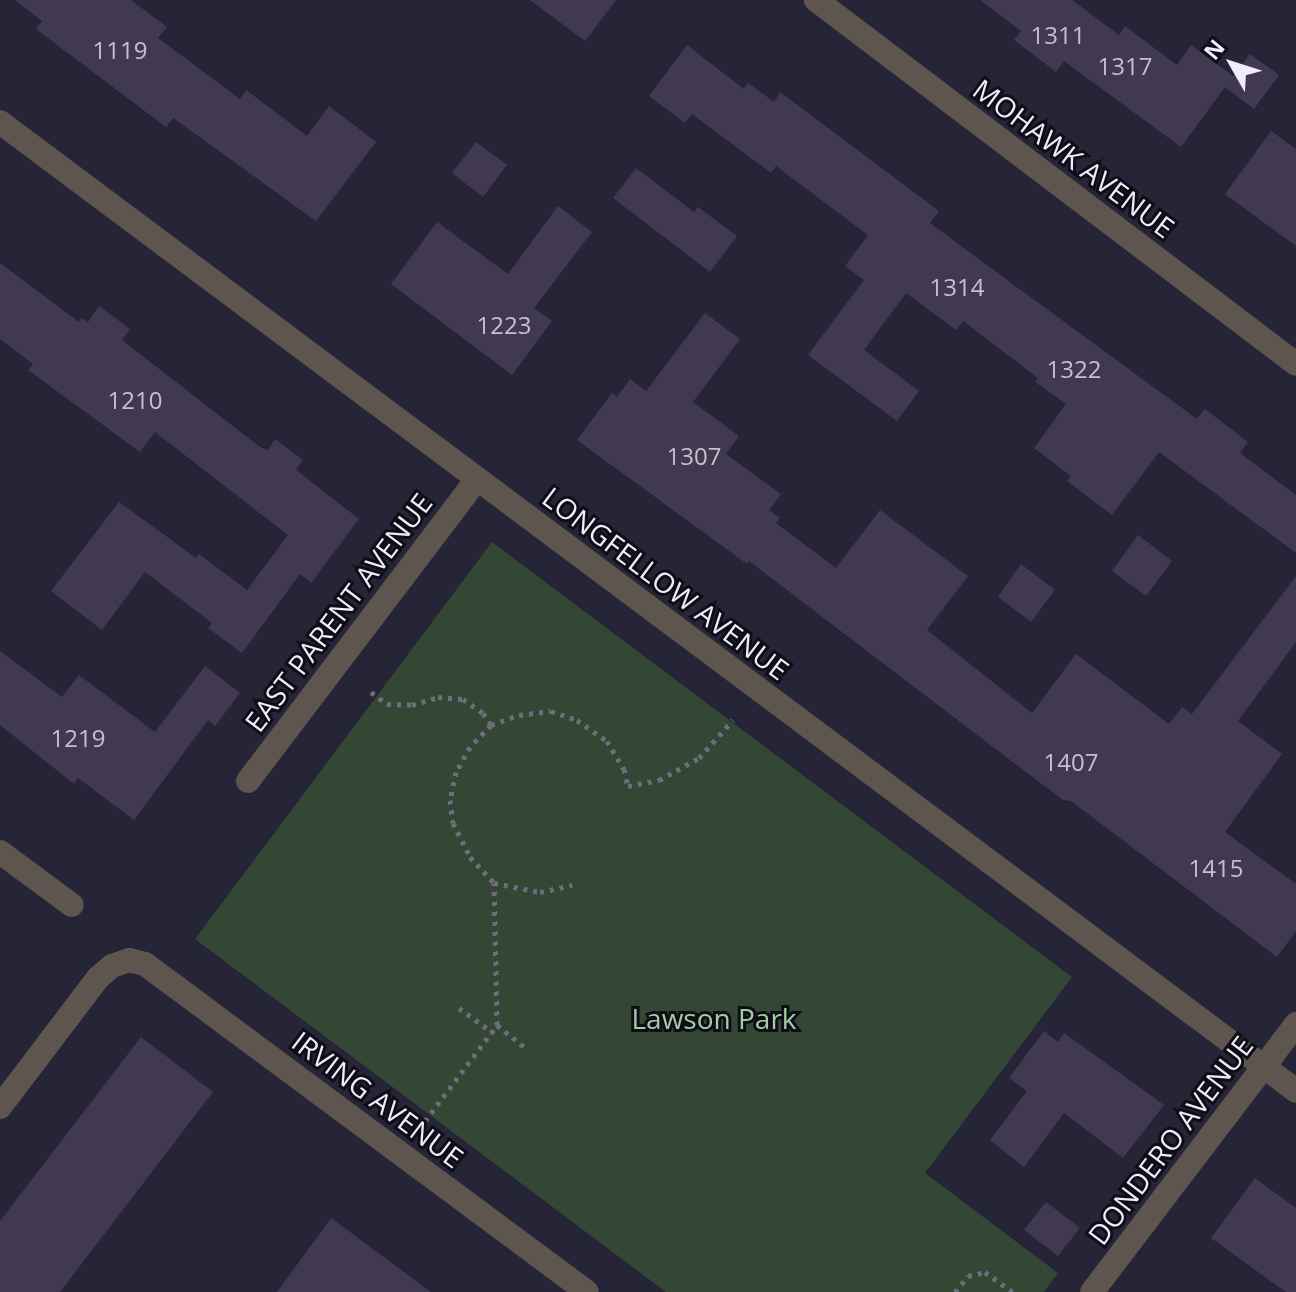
<!DOCTYPE html>
<style>
body{margin:0}
#map{position:relative;width:1296px;height:1292px;overflow:hidden;background:#262437;font-family:"Open Sans",sans-serif}
div>[style]{position:absolute}
[style*='--x']{left:calc(var(--x)*1px);top:calc(var(--y)*1px);width:calc(var(--w)*1px);rotate:calc(var(--a)*1deg)}
.green>*{inset:0;background:#334734}
.building>*{inset:0;background:#413950}
.path>*{height:5px;margin-top:-2.5px;transform-origin:0;background:repeating-linear-gradient(90deg,#6e6c7d 0 4px,transparent 0 10px)}
.minor>*{height:24px;margin:-12px;padding:0 12px;transform-origin:12px;border-radius:12px;background:#5e564e}
span{translate:-50% -50%;white-space:nowrap;text-align:center;line-height:1.15;-webkit-text-stroke:6px #0f0e17;paint-order:stroke}
.number-label{font-size:24px;color:#c3c0d0}
.number-label span{-webkit-text-stroke-width:0}
.street-label{font-size:28px;color:#eeedfb}
.park-label{font-size:28px;color:#a2cda4}
.north{position:absolute;left:1192px;top:24px;width:80px;height:80px;-webkit-text-stroke:6px #0f0e17;paint-order:stroke;rotate:309deg;font-size:22px;font-weight:700;line-height:32px;text-align:center;color:#eeedfb}
.north::after{content:'';display:block;margin:auto;width:28px;height:36px;background:#eeedfb;clip-path:polygon(50% 0,100% 100%,50% 72%,0 100%)}
</style>
<div id="map">
<div class="green">
<div style="clip-path:polygon(492px 542px,1072px 977px,925px 1173px,1058px 1273px,1044px 1292px,666px 1292px,195px 939px)"></div>
</div>
<div class="building">
<div style="clip-path:polygon(15px 0,131px 0,167px 27px,158px 38px,240px 99px,246px 90px,307px 136px,329px 106px,376px 142px,316px 221px,173px 118px,166px 127px,36px 29px,42px 21px)"></div>
<div style="clip-path:polygon(530px 0,616px 0,585px 41px)"></div>
<div style="clip-path:polygon(980px 0,1072px 0,1119px 35px,1125px 26px,1177px 65px,1191px 45px,1233px 76px,1250px 54px,1279px 75px,1254px 109px,1225px 87px,1181px 147px,1064px 61px,1056px 72px,1014px 40px,1021px 31px)"></div>
<div style="clip-path:polygon(687px 45px,744px 89px,748px 83px,774px 102px,780px 92px,939px 211px,930px 223px,1014px 285px,1197px 419px,1205px 409px,1248px 442px,1240px 453px,1296px 495px,1296px 553px,1159px 452px,1112px 515px,1067px 481px,1071px 476px,1034px 448px,1066px 404px,1035px 382px,1038px 378px,963px 321px,956px 330px,906px 293px,864px 350px,919px 391px,897px 421px,808px 355px,864px 280px,845px 266px,868px 235px,776px 166px,771px 173px,692px 114px,685px 123px,649px 96px)"></div>
<div style="clip-path:polygon(1271px 131px,1296px 149px,1296px 246px,1225px 194px)"></div>
<div style="clip-path:polygon(476px 142px,507px 165px,483px 197px,452px 173px)"></div>
<div style="clip-path:polygon(636px 168px,694px 212px,698px 207px,737px 236px,710px 272px,613px 198px)"></div>
<div style="clip-path:polygon(558px 206px,592px 232px,534px 308px,552px 321px,512px 375px,391px 284px,437px 222px,508px 274px)"></div>
<div style="clip-path:polygon(0 263px,79px 322px,82px 318px,88px 322px,99px 306px,130px 329px,122px 340px,260px 447px,268px 450px,275px 439px,303px 460px,296px 470px,359px 519px,311px 583px,300px 574px,242px 653px,208px 628px,212px 623px,145px 572px,102px 630px,51px 591px,119px 502px,196px 558px,199px 554px,247px 590px,288px 535px,155px 432px,140px 452px,28px 370px,33px 364px,0 339px)"></div>
<div style="clip-path:polygon(705px 313px,740px 339px,693px 402px,739px 436px,726px 454px,781px 494px,769px 510px,780px 518px,776px 523px,836px 568px,880px 510px,968px 576px,927px 630px,1032px 713px,1076px 654px,1169px 724px,1182px 707px,1192px 714px,1296px 576px,1296px 642px,1238px 721px,1282px 754px,1225px 832px,1296px 884px,1296px 931px,1277px 957px,1071px 801px,1063px 800px,968px 728px,749px 561px,747px 564px,577px 440px,612px 393px,617px 397px,630px 379px,646px 391px)"></div>
<div style="clip-path:polygon(1138px 535px,1172px 561px,1146px 596px,1112px 571px)"></div>
<div style="clip-path:polygon(1021px 564px,1055px 590px,1031px 622px,998px 597px)"></div>
<div style="clip-path:polygon(0 651px,62px 697px,79px 675px,155px 732px,205px 666px,240px 693px,215px 726px,208px 720px,134px 820px,78px 778px,74px 784px,0 725px)"></div>
<div style="clip-path:polygon(1044px 1031px,1058px 1042px,1064px 1033px,1164px 1105px,1123px 1158px,1064px 1113px,1024px 1167px,990px 1140px,1027px 1091px,1009px 1078px)"></div>
<div style="clip-path:polygon(141px 1037px,213px 1092px,60px 1292px,0 1292px,0 1221px)"></div>
<div style="clip-path:polygon(1255px 1178px,1296px 1208px,1296px 1292px,1286px 1292px,1211px 1238px)"></div>
<div style="clip-path:polygon(1046px 1202px,1080px 1228px,1058px 1256px,1024px 1230px)"></div>
<div style="clip-path:polygon(331px 1218px,431px 1292px,277px 1292px)"></div>
</div>
<div class="path">
<div style="--x:371;--y:692;--w:20;--a:37"></div>
<div style="--x:387;--y:704;--w:25;--a:2"></div>
<div style="--x:412;--y:705;--w:27;--a:-17"></div>
<div style="--x:438;--y:697;--w:25;--a:5"></div>
<div style="--x:463;--y:699;--w:24;--a:35"></div>
<div style="--x:483;--y:713;--w:14;--a:56"></div>
<div style="--x:491;--y:725;--w:30;--a:-20"></div>
<div style="--x:519;--y:715;--w:32;--a:-7"></div>
<div style="--x:551;--y:711;--w:28;--a:19"></div>
<div style="--x:577;--y:720;--w:37;--a:35"></div>
<div style="--x:607;--y:741;--w:33;--a:59"></div>
<div style="--x:624;--y:769;--w:17;--a:77"></div>
<div style="--x:628;--y:786;--w:32;--a:-11"></div>
<div style="--x:659;--y:780;--w:46;--a:-28.8"></div>
<div style="--x:699;--y:758;--w:51;--a:-48.2"></div>
<div style="--x:491;--y:725;--w:30;--a:134"></div>
<div style="--x:470;--y:747;--w:29;--a:119"></div>
<div style="--x:456;--y:772;--w:29;--a:102"></div>
<div style="--x:450;--y:800;--w:23;--a:83"></div>
<div style="--x:453;--y:823;--w:38;--a:63"></div>
<div style="--x:470;--y:857;--w:35;--a:47"></div>
<div style="--x:494;--y:883;--w:47;--a:11.1"></div>
<div style="--x:540;--y:892;--w:33;--a:-12"></div>
<div style="--x:459;--y:1008;--w:41;--a:36"></div>
<div style="--x:497;--y:1025;--w:38;--a:39"></div>
<div style="--x:425;--y:1121;--w:120;--a:-53.1"></div>
<div style="--x:497;--y:1025;--w:142;--a:-91.2"></div>
<div style="--x:955;--y:1292;--w:21;--a:-51"></div>
<div style="--x:968;--y:1276;--w:17;--a:-13"></div>
<div style="--x:985;--y:1272;--w:34;--a:36"></div>
</div>
<div class="minor">
<div style="--x:816;--y:0;--w:602;--a:37.17"></div>
<div style="--x:0;--y:122;--w:1618;--a:36.78"></div>
<div style="--x:248;--y:781;--w:379;--a:-52.8"></div>
<div style="--x:0;--y:852;--w:89;--a:36.4"></div>
<div style="--x:0;--y:1107;--w:162;--a:-52.8"></div>
<div style="--x:98;--y:978;--w:18;--a:-41"></div>
<div style="--x:112;--y:966;--w:18;--a:-19"></div>
<div style="--x:129;--y:960;--w:16;--a:14"></div>
<div style="--x:145;--y:964;--w:550;--a:36.58"></div>
<div style="--x:1092;--y:1292;--w:337;--a:-52.7"></div>
</div>
<div class="number-label">
<span style="left:1058px;top:35px">1311</span>
<span style="left:120px;top:50px">1119</span>
<span style="left:1125px;top:66px">1317</span>
<span style="left:957px;top:287px">1314</span>
<span style="left:504px;top:325px">1223</span>
<span style="left:1074px;top:369px">1322</span>
<span style="left:135px;top:400px">1210</span>
<span style="left:694px;top:456px">1307</span>
<span style="left:78px;top:738px">1219</span>
<span style="left:1071px;top:762px">1407</span>
<span style="left:1216px;top:868px">1415</span>
</div>
<div class="street-label">
<span style="left:1074px;top:158px;rotate:37deg">MOHAWK AVENUE</span>
<span style="left:666px;top:583px;rotate:37deg">LONGFELLOW AVENUE</span>
<span style="left:338px;top:612px;rotate:-53deg">EAST PARENT AVENUE</span>
<span style="left:378px;top:1099px;rotate:37deg">IRVING AVENUE</span>
<span style="left:1170px;top:1140px;rotate:-53deg">DONDERO AVENUE</span>
</div>
<div class="park-label">
<span style="left:714px;top:1018px">Lawson Park</span>
</div>
<div class="north">N</div>
</div>
